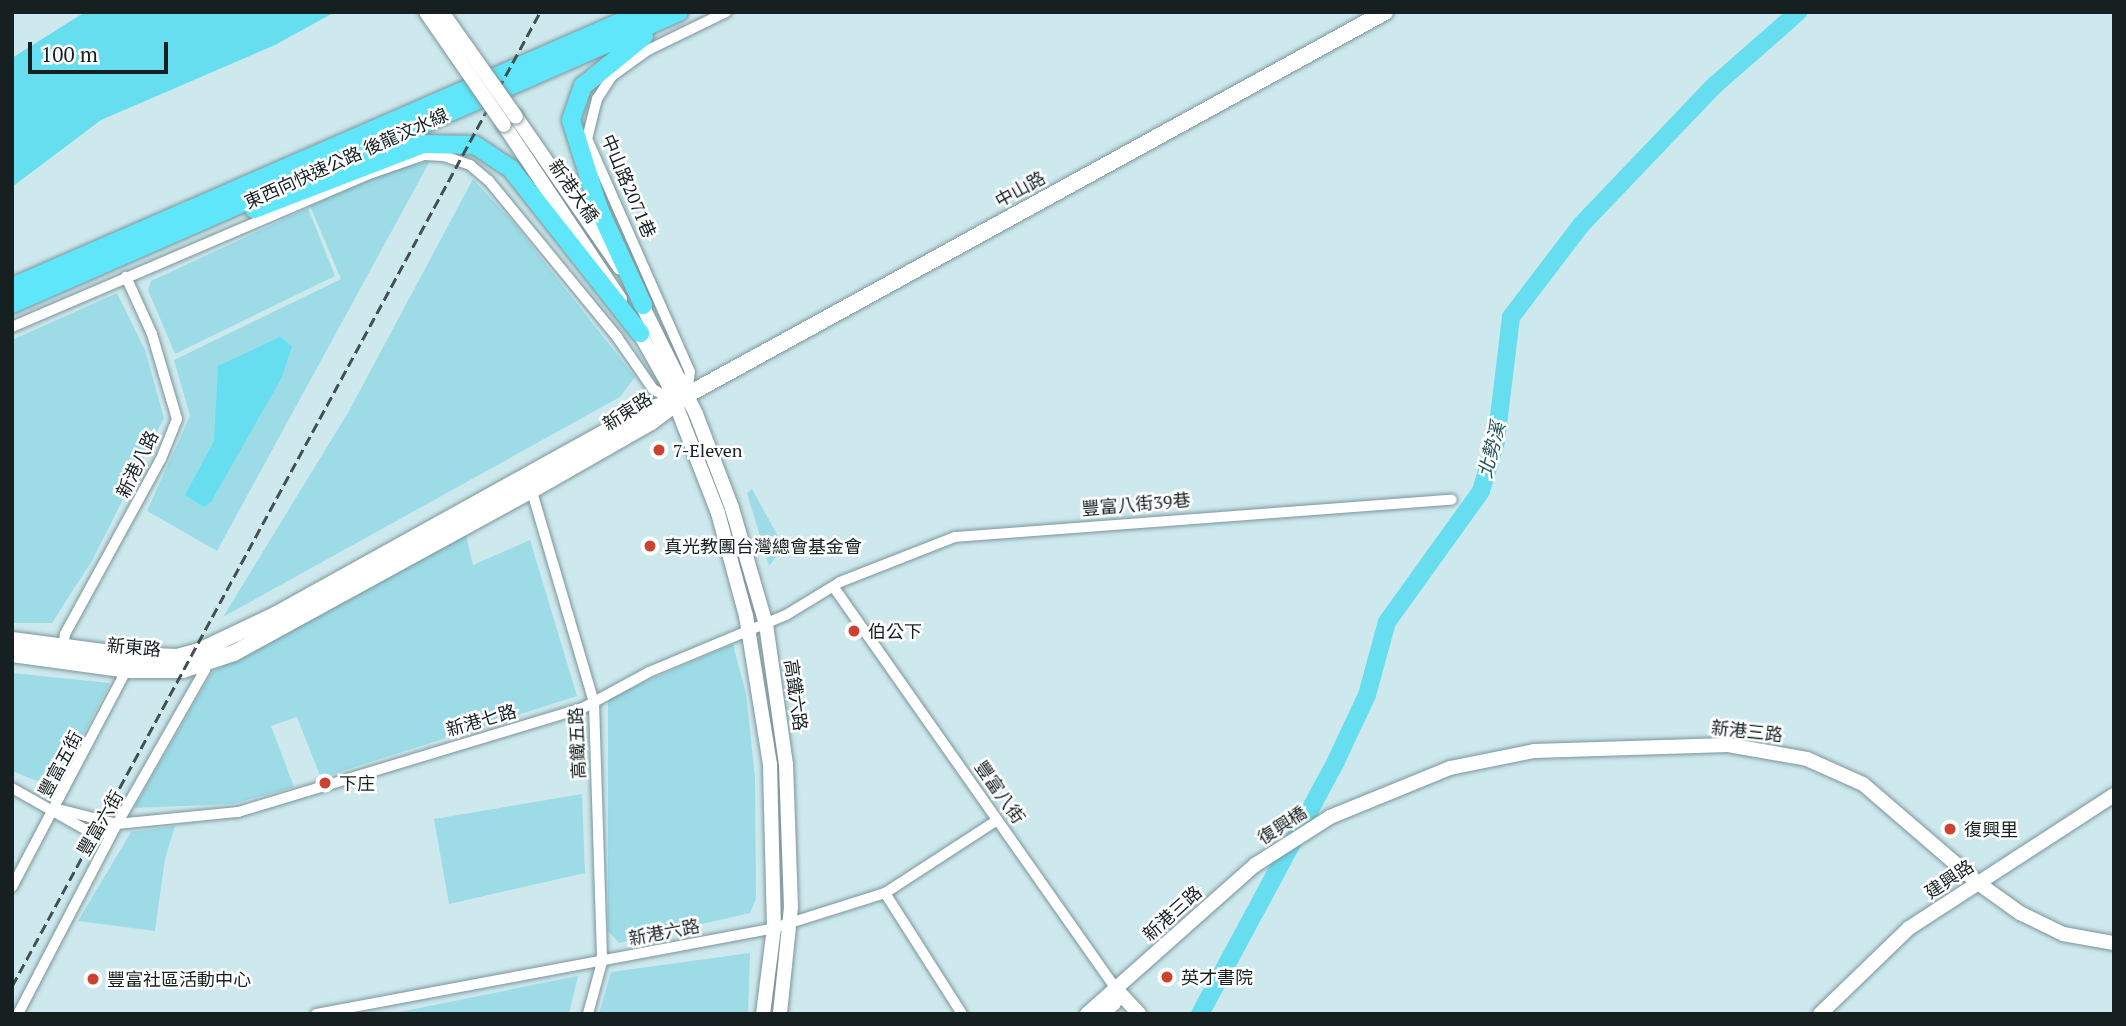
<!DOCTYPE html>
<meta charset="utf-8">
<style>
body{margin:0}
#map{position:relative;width:2126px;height:1026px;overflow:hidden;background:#cee9ee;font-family:"PT Serif","Noto Sans TC",serif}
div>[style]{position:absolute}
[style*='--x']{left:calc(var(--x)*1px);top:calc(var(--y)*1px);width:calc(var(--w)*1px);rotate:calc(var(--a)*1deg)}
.green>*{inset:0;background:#9ddce7}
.water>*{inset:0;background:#67ddf0}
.river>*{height:18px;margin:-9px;padding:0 9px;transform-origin:9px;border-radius:9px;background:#67ddf0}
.minor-tunnel>*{height:10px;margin-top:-5px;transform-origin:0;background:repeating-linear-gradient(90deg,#a9c1c5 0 10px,transparent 0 15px)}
.roads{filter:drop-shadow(0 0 2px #7b9599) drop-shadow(0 0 2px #7b9599)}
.minor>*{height:10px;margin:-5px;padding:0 5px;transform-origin:5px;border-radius:5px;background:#fff}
.tertiary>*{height:14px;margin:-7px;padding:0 7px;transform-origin:7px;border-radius:7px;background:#fff}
.secondary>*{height:16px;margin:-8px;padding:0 8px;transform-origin:8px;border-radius:8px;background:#fff}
.trunk>*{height:18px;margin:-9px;padding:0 9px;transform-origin:9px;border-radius:9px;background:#60e6fa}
.rail>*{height:2.5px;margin-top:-1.25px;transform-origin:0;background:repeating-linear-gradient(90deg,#425052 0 10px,transparent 0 15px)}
.bridges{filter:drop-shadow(0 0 2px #7b9599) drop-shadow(0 0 2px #7b9599)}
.tertiary-bridge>*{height:14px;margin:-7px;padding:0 7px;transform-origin:7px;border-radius:7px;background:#fff}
.dots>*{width:19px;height:19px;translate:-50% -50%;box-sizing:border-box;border:4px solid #fff;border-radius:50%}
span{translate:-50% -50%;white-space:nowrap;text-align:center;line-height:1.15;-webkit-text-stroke:5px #fff;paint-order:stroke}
.street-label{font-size:18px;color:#162021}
.poi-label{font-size:18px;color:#162021}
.left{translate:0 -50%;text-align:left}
.water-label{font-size:19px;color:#20535b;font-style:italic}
.frame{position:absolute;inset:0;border:14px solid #162021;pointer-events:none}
.scale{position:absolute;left:28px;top:42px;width:140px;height:32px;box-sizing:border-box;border:4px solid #162021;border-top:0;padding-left:9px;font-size:21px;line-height:24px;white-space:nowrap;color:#162021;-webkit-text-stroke:5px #fff;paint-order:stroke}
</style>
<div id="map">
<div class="green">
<div style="clip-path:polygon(430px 161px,217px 551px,147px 511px,190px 416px,174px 360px,341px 279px,310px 206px,391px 170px)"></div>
<div style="clip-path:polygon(473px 179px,511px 220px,635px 377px,620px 397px,223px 617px,349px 411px)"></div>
<div style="clip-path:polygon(308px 208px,335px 276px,175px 354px,148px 290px,151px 281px)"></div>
<div style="clip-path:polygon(117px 293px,145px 350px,164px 418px,93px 559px,52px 623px,12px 623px,12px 340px)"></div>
<div style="clip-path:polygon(752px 489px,784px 547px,769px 566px,747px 493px)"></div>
<div style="clip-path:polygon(466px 535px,473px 565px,530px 540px,577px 696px,321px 778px,297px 717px,271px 726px,294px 787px,233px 804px,134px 808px,212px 672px)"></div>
<div style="clip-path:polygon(733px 644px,746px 694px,755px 777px,756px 899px,750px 913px,619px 943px,608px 931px,608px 698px)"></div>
<div style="clip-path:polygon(12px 673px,110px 683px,55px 788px,12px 771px)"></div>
<div style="clip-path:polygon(582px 794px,585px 873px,449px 904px,434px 819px)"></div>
<div style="clip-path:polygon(175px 826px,165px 859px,155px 931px,78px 921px,131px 832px)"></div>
<div style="clip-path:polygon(750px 953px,748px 1014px,599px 1014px,611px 972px)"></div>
<div style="clip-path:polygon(578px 976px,569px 1014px,389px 1014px)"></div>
</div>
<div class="water">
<div style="clip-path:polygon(85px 12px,335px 12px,275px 45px,101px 120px,12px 187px,12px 58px)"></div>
<div style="clip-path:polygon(280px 337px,292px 346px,282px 377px,211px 502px,204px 507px,185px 495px,214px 441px,218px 366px)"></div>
</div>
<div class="river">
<div style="--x:1200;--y:1014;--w:287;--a:-61.7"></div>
<div style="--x:1336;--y:761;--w:73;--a:-64.8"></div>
<div style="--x:1367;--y:695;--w:76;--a:-74.7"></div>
<div style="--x:1387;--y:622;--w:161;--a:-54.3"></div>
<div style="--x:1481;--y:491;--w:52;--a:-73.3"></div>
<div style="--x:1496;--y:441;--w:125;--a:-83.1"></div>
<div style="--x:1511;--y:317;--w:116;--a:-52.7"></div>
<div style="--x:1581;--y:225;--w:194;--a:-46.3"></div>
<div style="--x:1715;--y:85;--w:111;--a:-41.3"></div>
</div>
<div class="minor-tunnel">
<div style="--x:554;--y:211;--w:53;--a:-21.2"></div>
</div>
<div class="roads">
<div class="minor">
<div style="--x:12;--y:327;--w:392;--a:-23.2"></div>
<div style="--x:372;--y:173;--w:55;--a:-19.1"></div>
<div style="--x:424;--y:155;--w:20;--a:3"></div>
<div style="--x:444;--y:156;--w:28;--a:19"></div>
<div style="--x:470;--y:165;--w:25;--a:40"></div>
<div style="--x:489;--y:181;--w:202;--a:50.6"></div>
<div style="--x:617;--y:337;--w:63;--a:55.3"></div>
<div style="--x:653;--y:389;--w:26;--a:31"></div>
<div style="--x:687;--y:395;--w:23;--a:-83"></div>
<div style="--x:690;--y:372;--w:255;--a:-113.8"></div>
<div style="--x:587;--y:139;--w:41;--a:-76"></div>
<div style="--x:597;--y:99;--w:27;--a:-57"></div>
<div style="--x:612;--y:76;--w:44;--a:-35.8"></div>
<div style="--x:648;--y:50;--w:87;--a:-26"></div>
<div style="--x:530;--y:485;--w:227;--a:73.6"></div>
<div style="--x:594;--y:703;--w:259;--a:88.2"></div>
<div style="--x:602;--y:962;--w:54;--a:105.1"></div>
<div style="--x:835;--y:589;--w:489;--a:54.9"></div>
<div style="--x:63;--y:652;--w:18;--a:-84"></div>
<div style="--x:65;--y:634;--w:200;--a:-61.3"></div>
<div style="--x:161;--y:459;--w:43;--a:-68.2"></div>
<div style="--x:177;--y:419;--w:89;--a:-106.4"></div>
<div style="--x:152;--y:334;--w:63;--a:-114.5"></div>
<div style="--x:12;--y:788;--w:98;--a:29.5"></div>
<div style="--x:97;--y:836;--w:23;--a:-31"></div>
<div style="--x:117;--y:824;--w:122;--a:-5.7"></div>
<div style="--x:238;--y:812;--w:360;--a:-16.8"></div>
<div style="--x:583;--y:708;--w:75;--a:-28.6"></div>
<div style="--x:649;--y:672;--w:148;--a:-22.6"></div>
<div style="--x:786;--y:615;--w:63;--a:-31.4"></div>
<div style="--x:840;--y:582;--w:123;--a:-21.4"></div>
<div style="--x:955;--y:537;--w:498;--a:-4.3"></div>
<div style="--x:62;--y:810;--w:57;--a:14.3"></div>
<div style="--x:12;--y:887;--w:251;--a:-62.2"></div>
<div style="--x:885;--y:893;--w:143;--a:57.5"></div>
<div style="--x:18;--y:1014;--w:214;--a:-62.5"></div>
<div style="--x:117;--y:824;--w:177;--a:-60.3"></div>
<div style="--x:205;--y:670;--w:11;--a:-85"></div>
<div style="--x:316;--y:1014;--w:466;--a:-10.6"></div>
<div style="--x:774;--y:928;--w:116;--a:-17.5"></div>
<div style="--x:885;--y:893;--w:132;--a:-33"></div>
</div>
<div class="tertiary">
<div style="--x:516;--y:117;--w:183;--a:55.4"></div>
<div style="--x:504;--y:125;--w:209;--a:56.3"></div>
<div style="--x:638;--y:297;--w:131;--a:63.6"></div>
<div style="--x:696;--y:414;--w:101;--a:69"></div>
<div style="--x:732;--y:508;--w:121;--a:73.7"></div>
<div style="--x:766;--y:624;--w:141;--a:81.9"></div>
<div style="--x:786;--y:764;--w:143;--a:88"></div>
<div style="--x:791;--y:907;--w:108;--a:95.9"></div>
<div style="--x:635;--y:325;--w:65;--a:60.7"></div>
<div style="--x:667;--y:382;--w:141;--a:68.7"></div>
<div style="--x:718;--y:513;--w:107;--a:74.8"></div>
<div style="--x:746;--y:616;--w:151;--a:80.8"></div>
<div style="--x:770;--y:765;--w:163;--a:88.6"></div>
<div style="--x:774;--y:928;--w:87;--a:97.3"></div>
<div style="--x:1116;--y:989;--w:34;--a:47"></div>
<div style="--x:1087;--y:1014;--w:225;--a:-41.6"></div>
<div style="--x:1255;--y:865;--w:89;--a:-32.6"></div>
<div style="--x:1330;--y:817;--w:130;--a:-22.2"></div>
<div style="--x:1450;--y:768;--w:86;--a:-11.4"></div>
<div style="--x:1534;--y:751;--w:194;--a:-1.8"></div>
<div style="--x:1728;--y:745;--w:80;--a:10"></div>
<div style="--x:1807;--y:759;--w:61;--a:24.1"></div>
<div style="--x:1863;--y:784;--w:152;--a:40.7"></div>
<div style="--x:1978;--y:883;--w:52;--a:35.5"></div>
<div style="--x:2020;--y:913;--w:48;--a:26"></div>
<div style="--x:2063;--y:934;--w:52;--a:10"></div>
<div style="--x:1103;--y:1014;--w:16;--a:-45"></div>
<div style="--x:1114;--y:1003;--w:14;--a:-82"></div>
<div style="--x:1820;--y:1014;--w:124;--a:-44"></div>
<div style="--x:1909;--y:928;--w:244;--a:-33"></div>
</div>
<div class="secondary">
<div style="--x:12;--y:640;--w:117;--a:7.4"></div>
<div style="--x:128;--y:655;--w:49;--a:2.3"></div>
<div style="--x:177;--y:657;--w:23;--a:-15"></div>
<div style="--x:199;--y:651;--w:84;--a:-25.3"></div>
<div style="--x:275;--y:615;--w:421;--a:-29"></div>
<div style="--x:643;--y:411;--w:27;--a:-17"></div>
<div style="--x:12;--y:654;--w:118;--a:7.8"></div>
<div style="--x:129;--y:670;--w:54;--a:0"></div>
<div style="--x:183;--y:670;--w:54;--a:-18.4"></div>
<div style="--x:234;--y:653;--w:340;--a:-28.7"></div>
<div style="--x:532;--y:490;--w:137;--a:-29.7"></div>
<div style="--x:651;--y:422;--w:45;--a:-36.9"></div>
<div style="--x:687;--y:395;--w:796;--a:-28.75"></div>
</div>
<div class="trunk">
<div style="--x:254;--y:209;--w:181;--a:-21"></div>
<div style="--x:423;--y:144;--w:52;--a:1.1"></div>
<div style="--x:475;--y:145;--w:43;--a:33.7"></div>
<div style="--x:511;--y:169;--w:209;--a:51.8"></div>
<div style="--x:12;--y:287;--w:689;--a:-23.52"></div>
<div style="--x:12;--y:304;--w:728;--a:-23.64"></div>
<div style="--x:643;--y:305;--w:106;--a:-114.6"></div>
<div style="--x:599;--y:209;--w:93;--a:-107.5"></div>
<div style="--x:571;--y:120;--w:36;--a:-71"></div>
<div style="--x:583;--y:86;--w:79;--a:-39.3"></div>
</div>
</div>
<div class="rail">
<div style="--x:12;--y:986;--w:1108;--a:-61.54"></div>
</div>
<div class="bridges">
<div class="tertiary-bridge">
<div style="--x:426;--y:12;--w:137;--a:55.4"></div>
<div style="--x:442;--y:12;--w:128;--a:54.8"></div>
</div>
</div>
<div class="dots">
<div style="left:659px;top:450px;background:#cd4130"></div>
<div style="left:650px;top:546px;background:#cd4130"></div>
<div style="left:854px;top:631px;background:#cd4130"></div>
<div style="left:325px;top:783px;background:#cd4130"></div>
<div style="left:1950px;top:829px;background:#cd4130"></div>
<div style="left:1167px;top:977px;background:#cd4130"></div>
<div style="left:93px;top:979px;background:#cd4130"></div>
</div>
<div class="street-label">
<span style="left:346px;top:158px;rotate:-24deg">東西向快速公路 後龍汶水線</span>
<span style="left:629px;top:186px;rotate:67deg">中山路2071巷</span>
<span style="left:1020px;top:189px;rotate:-29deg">中山路</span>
<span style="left:574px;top:191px;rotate:55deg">新港大橋</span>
<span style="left:627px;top:411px;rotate:-33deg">新東路</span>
<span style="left:137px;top:464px;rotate:-64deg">新港八路</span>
<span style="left:1136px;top:504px;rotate:-5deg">豐富八街39巷</span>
<span style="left:134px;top:647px;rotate:5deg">新東路</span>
<span style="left:796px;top:695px;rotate:82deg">高鐵六路</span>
<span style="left:481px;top:720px;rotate:-16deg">新港七路</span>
<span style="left:1747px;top:731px;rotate:6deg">新港三路</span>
<span style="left:577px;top:743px;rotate:-93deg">高鐵五路</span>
<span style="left:60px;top:764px;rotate:-62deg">豐富五街</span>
<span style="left:1000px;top:792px;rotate:55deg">豐富八街</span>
<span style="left:100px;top:823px;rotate:-60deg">豐富六街</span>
<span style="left:1282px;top:825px;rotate:-33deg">復興橋</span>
<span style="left:1949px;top:879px;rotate:-34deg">建興路</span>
<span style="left:1172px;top:913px;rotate:-42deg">新港三路</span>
<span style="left:664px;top:932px;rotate:-11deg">新港六路</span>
</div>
<div class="poi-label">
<span class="left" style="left:673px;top:450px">7-Eleven</span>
<span class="left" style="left:664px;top:546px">真光教團台灣總會基金會</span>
<span class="left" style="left:868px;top:631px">伯公下</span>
<span class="left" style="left:339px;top:783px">下庄</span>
<span class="left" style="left:1964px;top:829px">復興里</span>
<span class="left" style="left:1181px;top:977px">英才書院</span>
<span class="left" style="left:107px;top:979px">豐富社區活動中心</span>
</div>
<div class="water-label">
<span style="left:1491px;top:450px;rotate:-76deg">北勢溪</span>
</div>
<div class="frame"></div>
<div class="scale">100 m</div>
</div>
